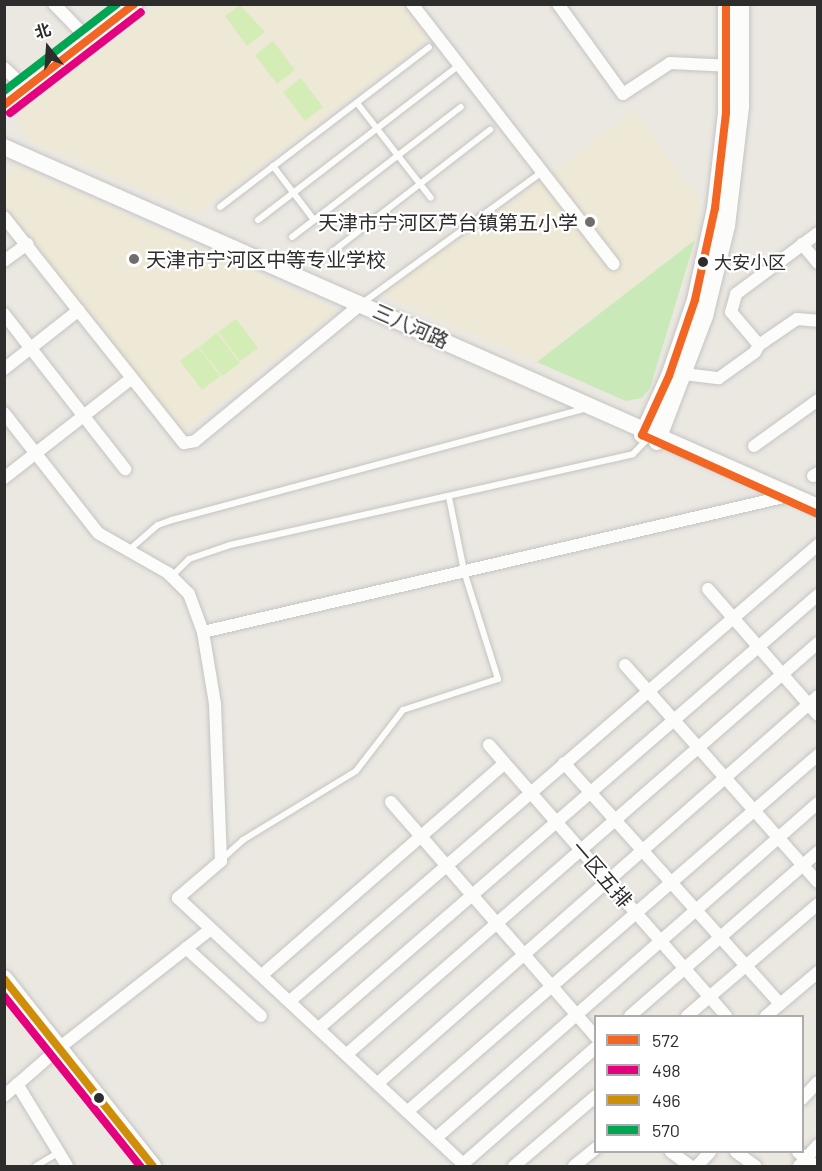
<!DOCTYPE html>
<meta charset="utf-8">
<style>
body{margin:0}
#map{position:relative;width:822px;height:1171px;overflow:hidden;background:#ebe8e2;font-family:Barlow,"Noto Sans SC",sans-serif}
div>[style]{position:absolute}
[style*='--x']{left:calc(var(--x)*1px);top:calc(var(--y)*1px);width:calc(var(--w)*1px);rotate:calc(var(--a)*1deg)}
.education>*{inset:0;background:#eee8d6}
.green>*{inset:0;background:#c9e9b9}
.pitch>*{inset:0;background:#d4edb6}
.roads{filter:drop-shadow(0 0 2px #c4c4c3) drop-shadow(0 0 2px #c4c4c3)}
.lane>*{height:6px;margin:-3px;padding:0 3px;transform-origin:3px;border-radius:3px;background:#fcfcfb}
.street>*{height:12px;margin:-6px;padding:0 6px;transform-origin:6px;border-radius:6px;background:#fcfcfb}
.secondary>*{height:16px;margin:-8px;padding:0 8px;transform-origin:8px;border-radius:8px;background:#fcfcfb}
.bus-1>*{height:8px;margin:-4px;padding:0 4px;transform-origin:4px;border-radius:4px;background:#f26522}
.bus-2>*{height:8px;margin:-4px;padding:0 4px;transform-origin:4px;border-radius:4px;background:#e5007d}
.bus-3>*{height:8px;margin:-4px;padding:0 4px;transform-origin:4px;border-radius:4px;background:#cf8e09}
.bus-4>*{height:8px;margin:-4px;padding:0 4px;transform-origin:4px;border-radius:4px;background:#00a651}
.dots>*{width:16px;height:16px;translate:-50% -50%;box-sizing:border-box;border:3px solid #fff;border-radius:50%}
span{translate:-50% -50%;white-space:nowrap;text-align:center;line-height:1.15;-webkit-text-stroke:4.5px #fff;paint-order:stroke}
.bus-label{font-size:18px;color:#2d2d2d}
.left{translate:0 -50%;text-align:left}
.poi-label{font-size:20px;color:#2d2d2d}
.right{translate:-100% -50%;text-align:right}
.street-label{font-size:20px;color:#2d2d2d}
.frame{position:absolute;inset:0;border:6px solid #2d2d2d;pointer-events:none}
.legend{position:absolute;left:594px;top:1015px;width:210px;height:138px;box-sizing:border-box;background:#fff;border:2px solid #ababab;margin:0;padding:8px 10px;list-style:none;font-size:18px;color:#2d2d2d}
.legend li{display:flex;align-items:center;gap:12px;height:30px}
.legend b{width:30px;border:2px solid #ababab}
.north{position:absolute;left:18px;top:18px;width:60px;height:60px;-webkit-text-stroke:4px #fff;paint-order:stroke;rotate:343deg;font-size:16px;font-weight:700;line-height:24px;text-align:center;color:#2d2d2d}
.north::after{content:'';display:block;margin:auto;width:21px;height:27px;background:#2d2d2d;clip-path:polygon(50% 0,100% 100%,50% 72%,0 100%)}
</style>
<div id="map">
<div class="education">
<div style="clip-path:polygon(159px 5px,405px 5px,431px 37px,197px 214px,31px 141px,21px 131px,17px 113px)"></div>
<div style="clip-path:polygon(635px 110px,702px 204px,695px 240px,537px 362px,378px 293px,527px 192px)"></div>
<div style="clip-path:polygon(18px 166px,337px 310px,182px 433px,5px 207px,5px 176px)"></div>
</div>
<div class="green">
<div style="clip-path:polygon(695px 240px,650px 388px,642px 398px,626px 401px,537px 362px)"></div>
</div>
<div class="pitch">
<div style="clip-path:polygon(240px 5px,265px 32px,247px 46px,225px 16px)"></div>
<div style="clip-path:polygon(273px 41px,295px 70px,277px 84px,255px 55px)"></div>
<div style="clip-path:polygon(301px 78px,323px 107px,305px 121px,283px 92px)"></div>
<div style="clip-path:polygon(236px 319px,258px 348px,240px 361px,218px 332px)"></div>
<div style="clip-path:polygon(217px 333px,240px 363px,222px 376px,199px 347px)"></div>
<div style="clip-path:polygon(198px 347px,220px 376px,202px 390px,180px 361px)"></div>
</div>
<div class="roads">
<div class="lane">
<div style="--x:357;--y:103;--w:120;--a:52.1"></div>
<div style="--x:273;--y:166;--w:68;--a:52.8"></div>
<div style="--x:220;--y:207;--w:263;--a:-37.4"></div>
<div style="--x:258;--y:220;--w:254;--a:-37.6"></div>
<div style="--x:292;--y:237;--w:213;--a:-37.6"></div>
<div style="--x:332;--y:252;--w:200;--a:-37.7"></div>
<div style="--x:361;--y:304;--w:224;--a:-36.1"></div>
<div style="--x:129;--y:550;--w:38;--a:-41"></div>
<div style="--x:158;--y:525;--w:15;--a:-20"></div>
<div style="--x:172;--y:520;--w:430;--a:-15.1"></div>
<div style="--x:172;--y:576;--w:24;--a:-45"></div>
<div style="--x:189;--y:559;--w:43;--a:-18.9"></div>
<div style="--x:230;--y:545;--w:413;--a:-12.7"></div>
<div style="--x:633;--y:454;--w:28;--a:-46"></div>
<div style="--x:222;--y:859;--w:28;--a:-42"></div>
<div style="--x:243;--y:840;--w:132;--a:-31.4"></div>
<div style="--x:356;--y:771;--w:77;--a:-52.4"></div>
<div style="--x:403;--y:710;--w:100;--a:-18.1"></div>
<div style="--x:498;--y:679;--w:113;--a:-107.5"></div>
<div style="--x:464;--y:571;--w:76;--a:-101.5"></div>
<div style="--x:36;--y:1166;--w:26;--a:-31"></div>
</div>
<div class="street">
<div style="--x:54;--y:4;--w:50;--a:45.8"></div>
<div style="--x:412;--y:4;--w:329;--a:52.2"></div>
<div style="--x:558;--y:4;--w:111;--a:54.2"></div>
<div style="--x:623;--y:94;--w:56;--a:-33.4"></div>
<div style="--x:670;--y:63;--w:63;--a:2.7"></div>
<div style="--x:4;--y:68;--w:19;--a:43"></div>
<div style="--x:4;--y:217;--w:289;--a:51.5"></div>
<div style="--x:184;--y:443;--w:11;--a:-10"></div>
<div style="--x:195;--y:441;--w:215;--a:-39.5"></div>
<div style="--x:802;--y:244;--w:25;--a:50"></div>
<div style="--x:4;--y:261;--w:29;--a:-36"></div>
<div style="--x:4;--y:314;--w:197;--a:52"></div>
<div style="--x:759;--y:345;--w:46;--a:-34.4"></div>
<div style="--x:797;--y:319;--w:21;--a:5"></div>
<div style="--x:4;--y:369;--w:95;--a:-38.2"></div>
<div style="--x:684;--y:374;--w:35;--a:7"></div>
<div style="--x:719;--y:378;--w:44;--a:-35.8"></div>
<div style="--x:755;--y:352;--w:8;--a:-60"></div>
<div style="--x:759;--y:345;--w:43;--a:-130.3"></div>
<div style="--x:731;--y:312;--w:19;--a:-74"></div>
<div style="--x:736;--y:294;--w:102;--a:-36.6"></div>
<div style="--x:4;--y:413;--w:152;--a:51.9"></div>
<div style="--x:98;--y:533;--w:81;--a:29.7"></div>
<div style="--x:168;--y:573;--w:30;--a:45"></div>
<div style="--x:189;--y:594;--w:40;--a:69.8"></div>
<div style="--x:203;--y:632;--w:73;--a:80.5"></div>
<div style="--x:215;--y:704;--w:157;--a:87.8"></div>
<div style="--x:221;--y:861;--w:57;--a:139.3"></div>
<div style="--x:178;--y:898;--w:393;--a:43"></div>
<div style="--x:754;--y:446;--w:79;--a:-35.7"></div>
<div style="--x:813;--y:476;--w:6;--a:-31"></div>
<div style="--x:4;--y:478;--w:162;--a:-38"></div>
<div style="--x:708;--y:589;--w:167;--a:48.9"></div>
<div style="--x:203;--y:632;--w:605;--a:-13.09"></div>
<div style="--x:625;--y:665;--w:290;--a:48.4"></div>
<div style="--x:489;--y:745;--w:360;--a:48.8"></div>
<div style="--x:564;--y:763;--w:324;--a:48.1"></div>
<div style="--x:391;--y:802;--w:312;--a:48.9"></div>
<div style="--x:186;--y:948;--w:101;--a:42.2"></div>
<div style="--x:262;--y:975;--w:322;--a:-41.1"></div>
<div style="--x:290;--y:1001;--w:698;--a:-40.82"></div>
<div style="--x:630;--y:1016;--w:249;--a:-41.1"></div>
<div style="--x:687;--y:1016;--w:172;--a:-40.5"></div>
<div style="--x:766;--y:1016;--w:68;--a:-40.2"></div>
<div style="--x:319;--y:1028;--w:661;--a:-40.95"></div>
<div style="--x:347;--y:1054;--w:625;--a:-41.11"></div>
<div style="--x:378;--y:1083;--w:586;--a:-41.33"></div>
<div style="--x:17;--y:1084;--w:96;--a:58.6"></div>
<div style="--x:4;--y:1096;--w:73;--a:-41.1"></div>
<div style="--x:59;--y:1048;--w:193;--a:-38.1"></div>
<div style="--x:802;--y:1099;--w:23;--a:-47"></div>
<div style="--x:408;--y:1111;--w:543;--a:-40.97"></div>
<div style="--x:436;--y:1138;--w:508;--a:-41.25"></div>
<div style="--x:671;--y:1152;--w:24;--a:36"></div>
<div style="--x:736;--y:1152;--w:24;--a:36"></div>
<div style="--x:798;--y:1152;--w:23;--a:38"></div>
<div style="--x:463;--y:1164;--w:177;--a:-41.3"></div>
<div style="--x:514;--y:1166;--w:108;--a:-40.5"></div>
<div style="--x:574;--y:1166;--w:28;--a:-39"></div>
<div style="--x:697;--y:1166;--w:19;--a:-47"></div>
<div style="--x:799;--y:1166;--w:28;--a:-48"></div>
</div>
<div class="secondary">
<div style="--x:4;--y:105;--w:165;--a:-37.6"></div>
<div style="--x:4;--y:147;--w:890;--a:23.86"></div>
<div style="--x:642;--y:435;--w:65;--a:-65.4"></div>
<div style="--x:669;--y:376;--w:80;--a:-71.1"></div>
<div style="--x:695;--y:300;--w:94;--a:-77.7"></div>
<div style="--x:715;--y:208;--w:96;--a:-83.4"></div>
<div style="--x:726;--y:113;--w:109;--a:-90"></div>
<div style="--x:657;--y:442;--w:135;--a:-69.1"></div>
<div style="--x:705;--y:316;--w:93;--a:-76.3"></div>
<div style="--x:727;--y:226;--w:121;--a:-83.3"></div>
<div style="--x:741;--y:106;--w:102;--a:-90"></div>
<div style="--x:4;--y:978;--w:240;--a:51.6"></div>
</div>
</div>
<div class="bus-1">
<div style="--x:726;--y:4;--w:109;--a:90"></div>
<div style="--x:726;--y:113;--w:96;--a:96.6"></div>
<div style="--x:715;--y:208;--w:94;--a:102.3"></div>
<div style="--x:695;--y:300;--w:80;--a:108.9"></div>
<div style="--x:669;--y:376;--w:65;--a:114.6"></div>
<div style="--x:642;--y:435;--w:193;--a:24.2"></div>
<div style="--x:4;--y:105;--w:165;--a:-37.8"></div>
</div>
<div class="bus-2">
<div style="--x:10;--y:113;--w:165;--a:-37.6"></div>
<div style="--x:4;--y:996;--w:218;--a:51.3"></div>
</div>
<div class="bus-3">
<div style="--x:4;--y:979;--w:239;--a:51.5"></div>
</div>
<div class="bus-4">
<div style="--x:4;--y:91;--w:143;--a:-37.6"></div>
</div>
<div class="dots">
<div style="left:590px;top:222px;background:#706e6c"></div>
<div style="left:134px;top:259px;background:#706e6c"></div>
<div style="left:703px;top:262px;background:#2d2d2d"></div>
<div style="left:99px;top:1098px;background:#2d2d2d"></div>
</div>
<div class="bus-label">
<span class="left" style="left:714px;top:262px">大安小区</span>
</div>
<div class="poi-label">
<span class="right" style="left:578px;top:222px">天津市宁河区芦台镇第五小学</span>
<span class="left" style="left:146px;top:259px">天津市宁河区中等专业学校</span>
</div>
<div class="street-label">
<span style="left:411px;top:326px;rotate:24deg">三八河路</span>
<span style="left:602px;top:874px;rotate:49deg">一区五排</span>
</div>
<div class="frame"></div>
<ul class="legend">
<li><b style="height:8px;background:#f26522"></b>572</li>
<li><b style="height:8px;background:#e5007d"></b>498</li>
<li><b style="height:8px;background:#cf8e09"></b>496</li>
<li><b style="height:8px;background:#00a651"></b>570</li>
</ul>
<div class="north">北</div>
</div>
